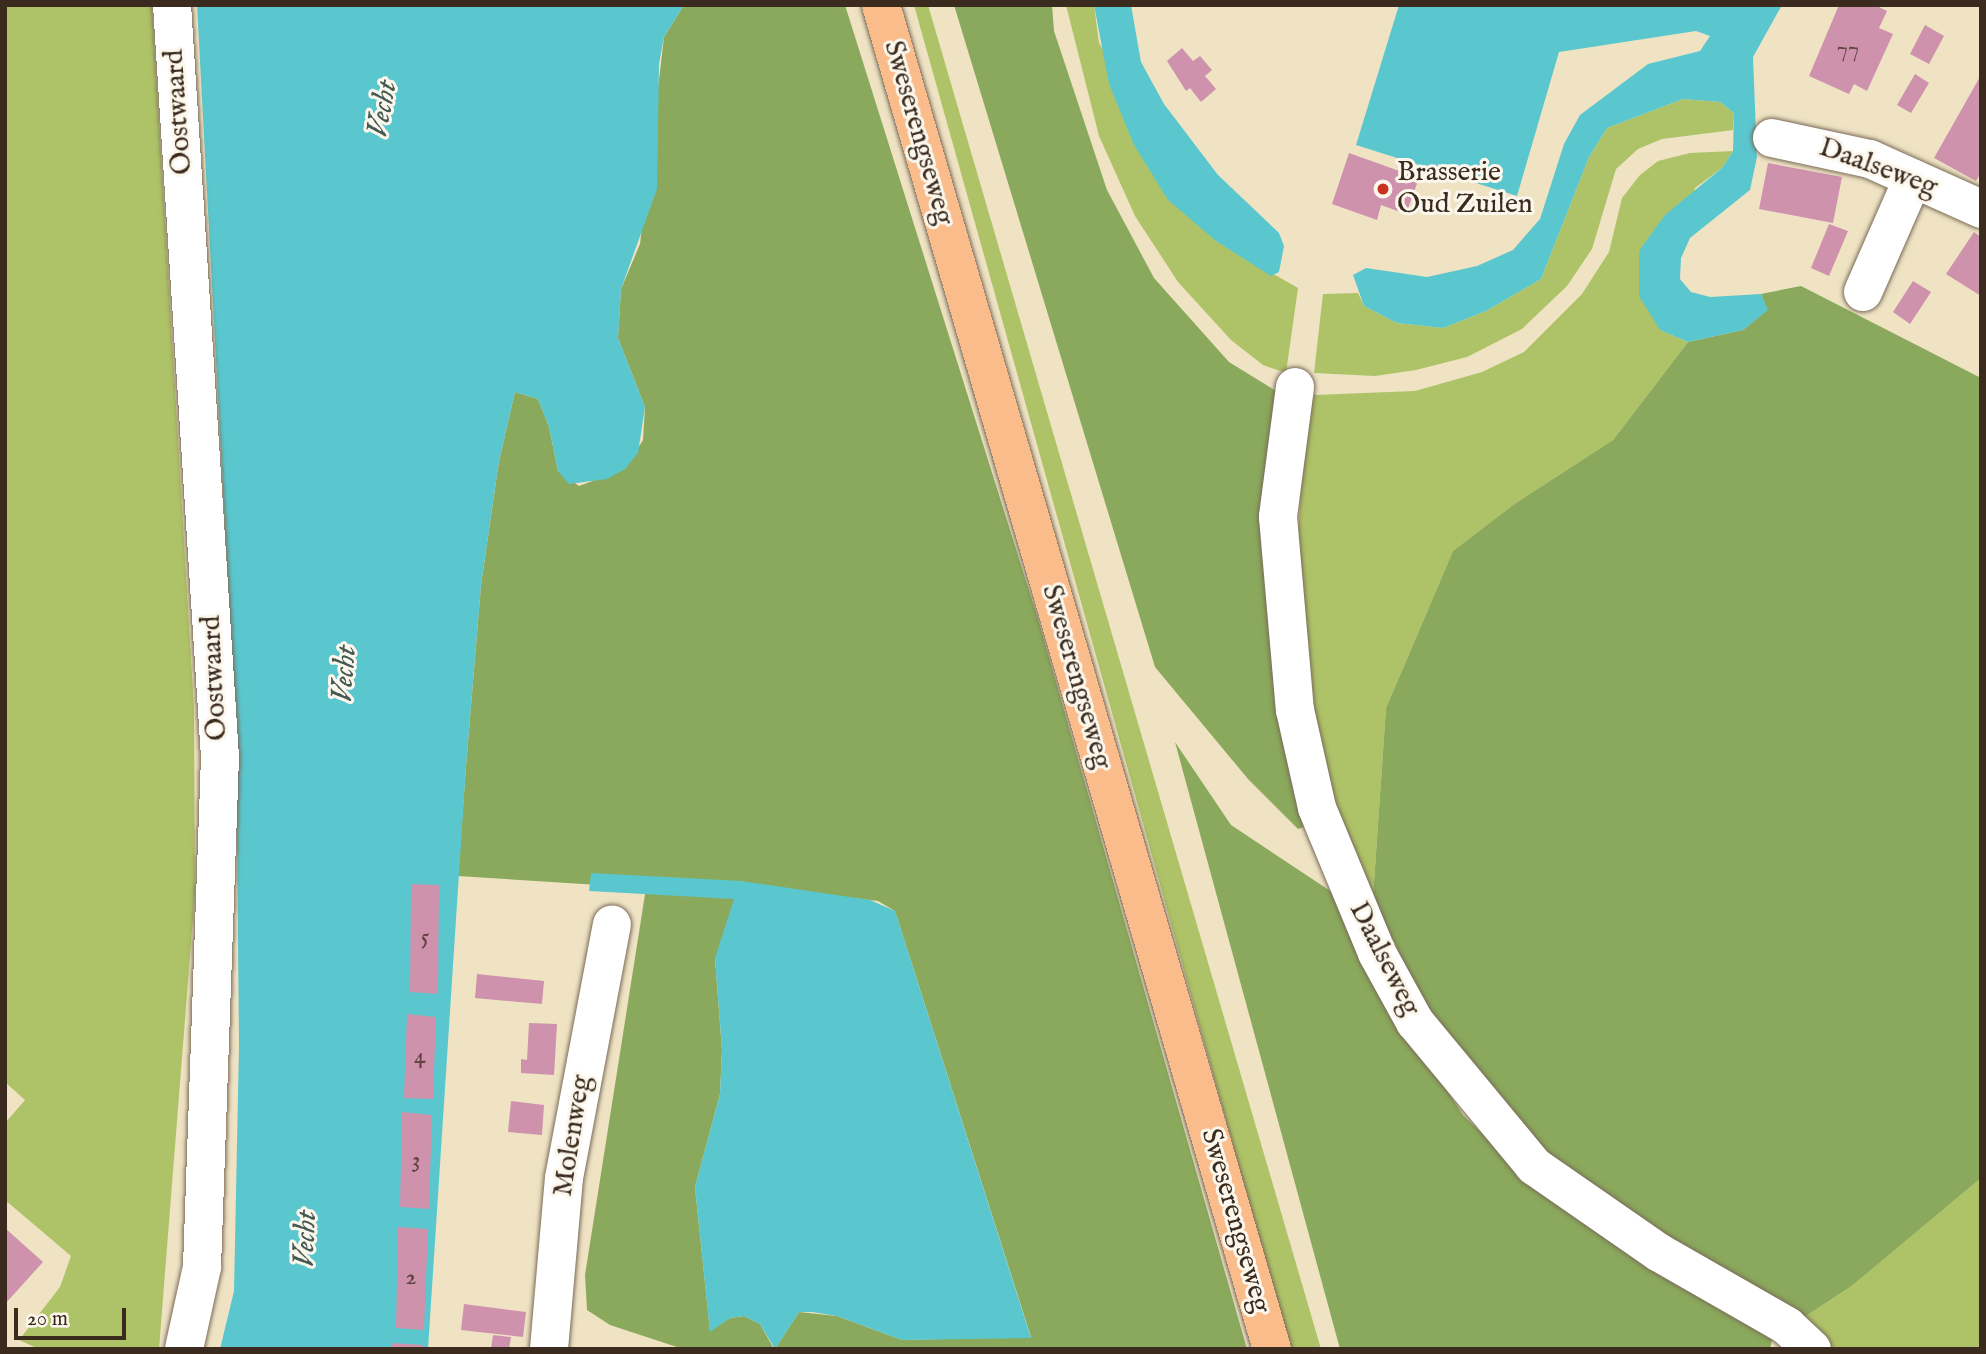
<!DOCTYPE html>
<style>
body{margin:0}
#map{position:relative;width:1986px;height:1354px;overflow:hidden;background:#efe3c4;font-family:"IM FELL English",serif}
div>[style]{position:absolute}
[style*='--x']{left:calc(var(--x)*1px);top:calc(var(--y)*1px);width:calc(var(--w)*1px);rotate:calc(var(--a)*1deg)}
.green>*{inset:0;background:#aec367}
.forest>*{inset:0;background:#8aa95c}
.water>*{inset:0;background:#5ac7ce}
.building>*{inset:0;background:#ce92ad}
.roads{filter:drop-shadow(0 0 2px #7a6b58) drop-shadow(0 0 2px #7a6b58)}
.minor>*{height:38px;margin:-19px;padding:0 19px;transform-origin:19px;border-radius:19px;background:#fff}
.major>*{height:38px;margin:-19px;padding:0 19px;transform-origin:19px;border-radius:19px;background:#fabc8b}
.dots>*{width:19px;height:19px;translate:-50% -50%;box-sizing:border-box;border:4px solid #fbf7ec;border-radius:50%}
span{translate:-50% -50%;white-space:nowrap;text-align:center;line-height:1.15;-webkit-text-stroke:6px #fbf7ec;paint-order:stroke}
.number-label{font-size:24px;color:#604442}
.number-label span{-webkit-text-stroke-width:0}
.street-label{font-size:28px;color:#3b2a1e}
.poi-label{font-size:28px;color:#3b2a1e}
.left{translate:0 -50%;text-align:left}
.water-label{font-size:30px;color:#445953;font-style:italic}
.frame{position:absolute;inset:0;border:7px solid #3b2a1e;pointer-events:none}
.scale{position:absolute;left:14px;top:1308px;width:112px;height:32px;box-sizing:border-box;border:4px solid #3b2a1e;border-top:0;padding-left:9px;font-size:21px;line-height:24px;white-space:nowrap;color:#3b2a1e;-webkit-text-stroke:5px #fbf7ec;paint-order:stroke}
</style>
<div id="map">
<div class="green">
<div style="clip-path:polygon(5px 5px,152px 5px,194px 708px,195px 893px,159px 1349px,39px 1349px,19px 1340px,60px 1287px,71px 1256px,5px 1200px,5px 1123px,25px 1100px,5px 1082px)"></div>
<div style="clip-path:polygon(914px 5px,928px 5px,1321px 1349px,1290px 1349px)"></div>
<div style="clip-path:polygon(1066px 5px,1094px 5px,1099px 43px,1216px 241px,1298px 288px,1286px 373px,1263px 365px,1231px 340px,1178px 282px,1135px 216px,1099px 136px)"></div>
<div style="clip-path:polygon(1683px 99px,1720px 102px,1734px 113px,1733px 130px,1662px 139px,1638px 149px,1616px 169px,1592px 249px,1567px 286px,1522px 329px,1467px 357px,1416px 370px,1375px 376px,1314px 373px,1323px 294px,1358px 293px,1364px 306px,1397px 323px,1443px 328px,1486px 311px,1541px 279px,1589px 157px,1607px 128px)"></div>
<div style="clip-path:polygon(1733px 151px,1723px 167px,1695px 188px,1660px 330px,1688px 342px,1613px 440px,1513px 505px,1453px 551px,1386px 708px,1373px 897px,1332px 811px,1309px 720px,1297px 557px,1305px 412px,1314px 395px,1415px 391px,1482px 372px,1524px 352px,1582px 294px,1609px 252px,1622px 198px,1640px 175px,1658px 161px,1690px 153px)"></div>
<div style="clip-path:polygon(1981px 1178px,1981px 1349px,1825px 1349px,1800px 1320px,1853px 1285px)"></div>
</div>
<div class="forest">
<div style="clip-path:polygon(684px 5px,845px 5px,1038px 619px,1247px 1349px,775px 1349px,799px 1312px,837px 1316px,902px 1340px,1031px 1337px,895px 911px,878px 901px,811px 893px,715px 958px,722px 1050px,720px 1094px,695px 1187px,710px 1331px,730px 1318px,744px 1316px,760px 1324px,774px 1349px,683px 1349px,610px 1325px,587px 1310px,585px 1275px,646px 888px,458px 876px,466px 766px,481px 585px,499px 461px,515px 392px,538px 399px,549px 427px,558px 471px,579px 486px,625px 469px,643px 440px,645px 407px,618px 338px,621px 289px,640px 244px,664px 37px)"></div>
<div style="clip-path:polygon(954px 5px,1052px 5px,1054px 31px,1107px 190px,1154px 278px,1229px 362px,1281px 394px,1310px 825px,1298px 829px,1248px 779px,1155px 667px)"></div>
<div style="clip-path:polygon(1801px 286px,1981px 378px,1981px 1178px,1853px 1285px,1800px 1320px,1571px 1181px,1429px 1017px,1373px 897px,1386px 708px,1453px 551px,1513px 505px,1613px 440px,1688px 342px,1743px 330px,1767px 310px,1761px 294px)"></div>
<div style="clip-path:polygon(1175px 742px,1231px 825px,1344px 900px,1377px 983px,1463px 1115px,1546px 1195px,1773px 1335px,1770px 1349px,1340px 1349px)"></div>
</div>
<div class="water">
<div style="clip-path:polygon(197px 5px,684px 5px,664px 37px,659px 64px,657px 189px,621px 289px,618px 338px,645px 407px,638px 453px,625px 469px,607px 479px,569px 484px,558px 471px,549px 427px,538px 399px,515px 392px,499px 461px,481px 585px,466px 766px,428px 1349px,220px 1349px,234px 1291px,239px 1045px,236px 733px)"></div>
<div style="clip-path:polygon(1094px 5px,1131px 5px,1141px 62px,1164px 104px,1218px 175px,1279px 233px,1284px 246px,1279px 272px,1271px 276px,1216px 241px,1168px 200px,1134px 145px,1109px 84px)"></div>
<div style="clip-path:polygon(1399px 5px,1782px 5px,1753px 57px,1757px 157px,1750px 190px,1690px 238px,1681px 258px,1680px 279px,1691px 292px,1710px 297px,1761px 294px,1768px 310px,1743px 330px,1688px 342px,1660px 330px,1639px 296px,1639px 251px,1665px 215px,1723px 167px,1733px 151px,1734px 113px,1720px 102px,1683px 99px,1607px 128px,1589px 157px,1541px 279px,1486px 311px,1443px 328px,1397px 323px,1364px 306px,1353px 275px,1366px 268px,1427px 277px,1477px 266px,1513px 250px,1540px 219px,1564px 144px,1580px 115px,1648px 64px,1700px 51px,1710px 36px,1696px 31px,1559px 52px,1517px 196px,1356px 145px)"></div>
<div style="clip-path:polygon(591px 873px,741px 881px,870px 900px,895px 911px,1031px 1338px,902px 1340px,837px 1316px,812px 1312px,799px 1312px,775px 1349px,760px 1324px,744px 1316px,730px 1318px,710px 1332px,695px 1187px,720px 1094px,722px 1050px,715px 958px,734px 899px,589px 891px)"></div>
</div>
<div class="building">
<div style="clip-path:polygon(1839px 5px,1875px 5px,1887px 11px,1879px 28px,1893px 34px,1867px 91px,1854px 84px,1849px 94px,1809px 76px)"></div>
<div style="clip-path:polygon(1925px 25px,1944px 36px,1929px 64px,1910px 54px)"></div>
<div style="clip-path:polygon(1182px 48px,1193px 61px,1200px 56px,1212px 70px,1205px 76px,1216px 89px,1201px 102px,1190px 88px,1186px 91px,1167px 61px)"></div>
<div style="clip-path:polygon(1915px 74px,1929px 83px,1911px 113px,1897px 105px)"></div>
<div style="clip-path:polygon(1981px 75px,1981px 172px,1976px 181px,1934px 158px)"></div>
<div style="clip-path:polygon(1349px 153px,1419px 178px,1406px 214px,1381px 205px,1377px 220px,1332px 204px)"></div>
<div style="clip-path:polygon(1768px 163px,1842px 177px,1833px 223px,1759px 209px)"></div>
<div style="clip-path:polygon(1829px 224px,1848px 231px,1829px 276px,1811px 268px)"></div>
<div style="clip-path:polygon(1974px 232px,1981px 237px,1981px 296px,1946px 274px)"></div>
<div style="clip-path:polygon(1913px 281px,1931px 292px,1910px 324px,1893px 312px)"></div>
<div style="clip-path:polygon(411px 884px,439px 885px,438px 994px,410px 992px)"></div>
<div style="clip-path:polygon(477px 974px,544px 981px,542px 1004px,475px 998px)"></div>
<div style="clip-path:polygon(407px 1014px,436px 1017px,433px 1099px,404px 1098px)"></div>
<div style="clip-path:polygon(529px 1023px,557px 1024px,554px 1075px,521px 1073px,521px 1059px,527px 1060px)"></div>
<div style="clip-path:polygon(511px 1101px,544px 1105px,542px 1135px,508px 1132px)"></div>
<div style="clip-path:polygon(402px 1112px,432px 1115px,429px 1209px,400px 1207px)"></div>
<div style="clip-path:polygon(398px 1227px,428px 1229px,424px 1330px,396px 1328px)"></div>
<div style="clip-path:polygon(5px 1228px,43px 1262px,5px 1304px)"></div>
<div style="clip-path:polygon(464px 1304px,526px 1312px,523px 1337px,461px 1330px)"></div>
<div style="clip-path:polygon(493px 1335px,511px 1337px,509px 1349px,491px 1349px)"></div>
<div style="clip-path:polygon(392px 1343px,423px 1345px,423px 1349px,392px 1349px)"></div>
</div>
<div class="roads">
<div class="minor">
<div style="--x:172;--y:5;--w:754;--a:86.35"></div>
<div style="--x:220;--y:757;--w:510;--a:92.02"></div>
<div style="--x:202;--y:1267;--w:84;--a:102.4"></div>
<div style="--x:1772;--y:138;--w:100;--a:12.1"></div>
<div style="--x:1870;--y:159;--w:122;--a:24.2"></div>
<div style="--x:1863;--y:292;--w:124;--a:-66.3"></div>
<div style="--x:1295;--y:387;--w:131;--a:97.5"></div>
<div style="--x:1278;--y:517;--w:194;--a:85"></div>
<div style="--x:1295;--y:710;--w:100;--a:77.3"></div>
<div style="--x:1317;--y:808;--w:157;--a:67.5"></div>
<div style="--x:1377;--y:953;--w:79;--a:61.2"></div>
<div style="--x:1415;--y:1022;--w:187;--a:50.4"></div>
<div style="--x:1534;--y:1166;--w:151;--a:34.7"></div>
<div style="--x:1658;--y:1252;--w:149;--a:29.8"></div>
<div style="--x:1787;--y:1326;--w:34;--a:43"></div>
<div style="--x:549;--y:1349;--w:172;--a:-85"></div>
<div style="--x:564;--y:1178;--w:258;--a:-79.3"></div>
</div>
<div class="major">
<div style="--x:881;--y:5;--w:1400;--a:73.78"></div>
</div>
</div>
<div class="dots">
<div style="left:1383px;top:189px;background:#c8321e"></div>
</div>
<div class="number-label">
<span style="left:1848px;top:50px">77</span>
<span style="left:425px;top:938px">5</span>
<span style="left:420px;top:1057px">4</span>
<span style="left:416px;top:1161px">3</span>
<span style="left:411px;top:1278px">2</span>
</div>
<div class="street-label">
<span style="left:179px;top:112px;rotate:-94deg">Oostwaard</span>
<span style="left:918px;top:133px;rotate:74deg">Sweserengseweg</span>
<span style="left:1878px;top:168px;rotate:20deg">Daalseweg</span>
<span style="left:1076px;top:677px;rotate:74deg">Sweserengseweg</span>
<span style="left:215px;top:678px;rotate:-93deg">Oostwaard</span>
<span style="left:1384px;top:959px;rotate:63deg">Daalseweg</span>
<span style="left:573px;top:1136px;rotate:-81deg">Molenweg</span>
<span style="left:1235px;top:1221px;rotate:74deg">Sweserengseweg</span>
</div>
<div class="poi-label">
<span class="left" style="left:1397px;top:189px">Brasserie<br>Oud Zuilen</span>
</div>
<div class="water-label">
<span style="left:383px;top:109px;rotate:-80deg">Vecht</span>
<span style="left:345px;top:674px;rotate:-86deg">Vecht</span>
<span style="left:306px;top:1239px;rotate:-88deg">Vecht</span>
</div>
<div class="frame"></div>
<div class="scale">20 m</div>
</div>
